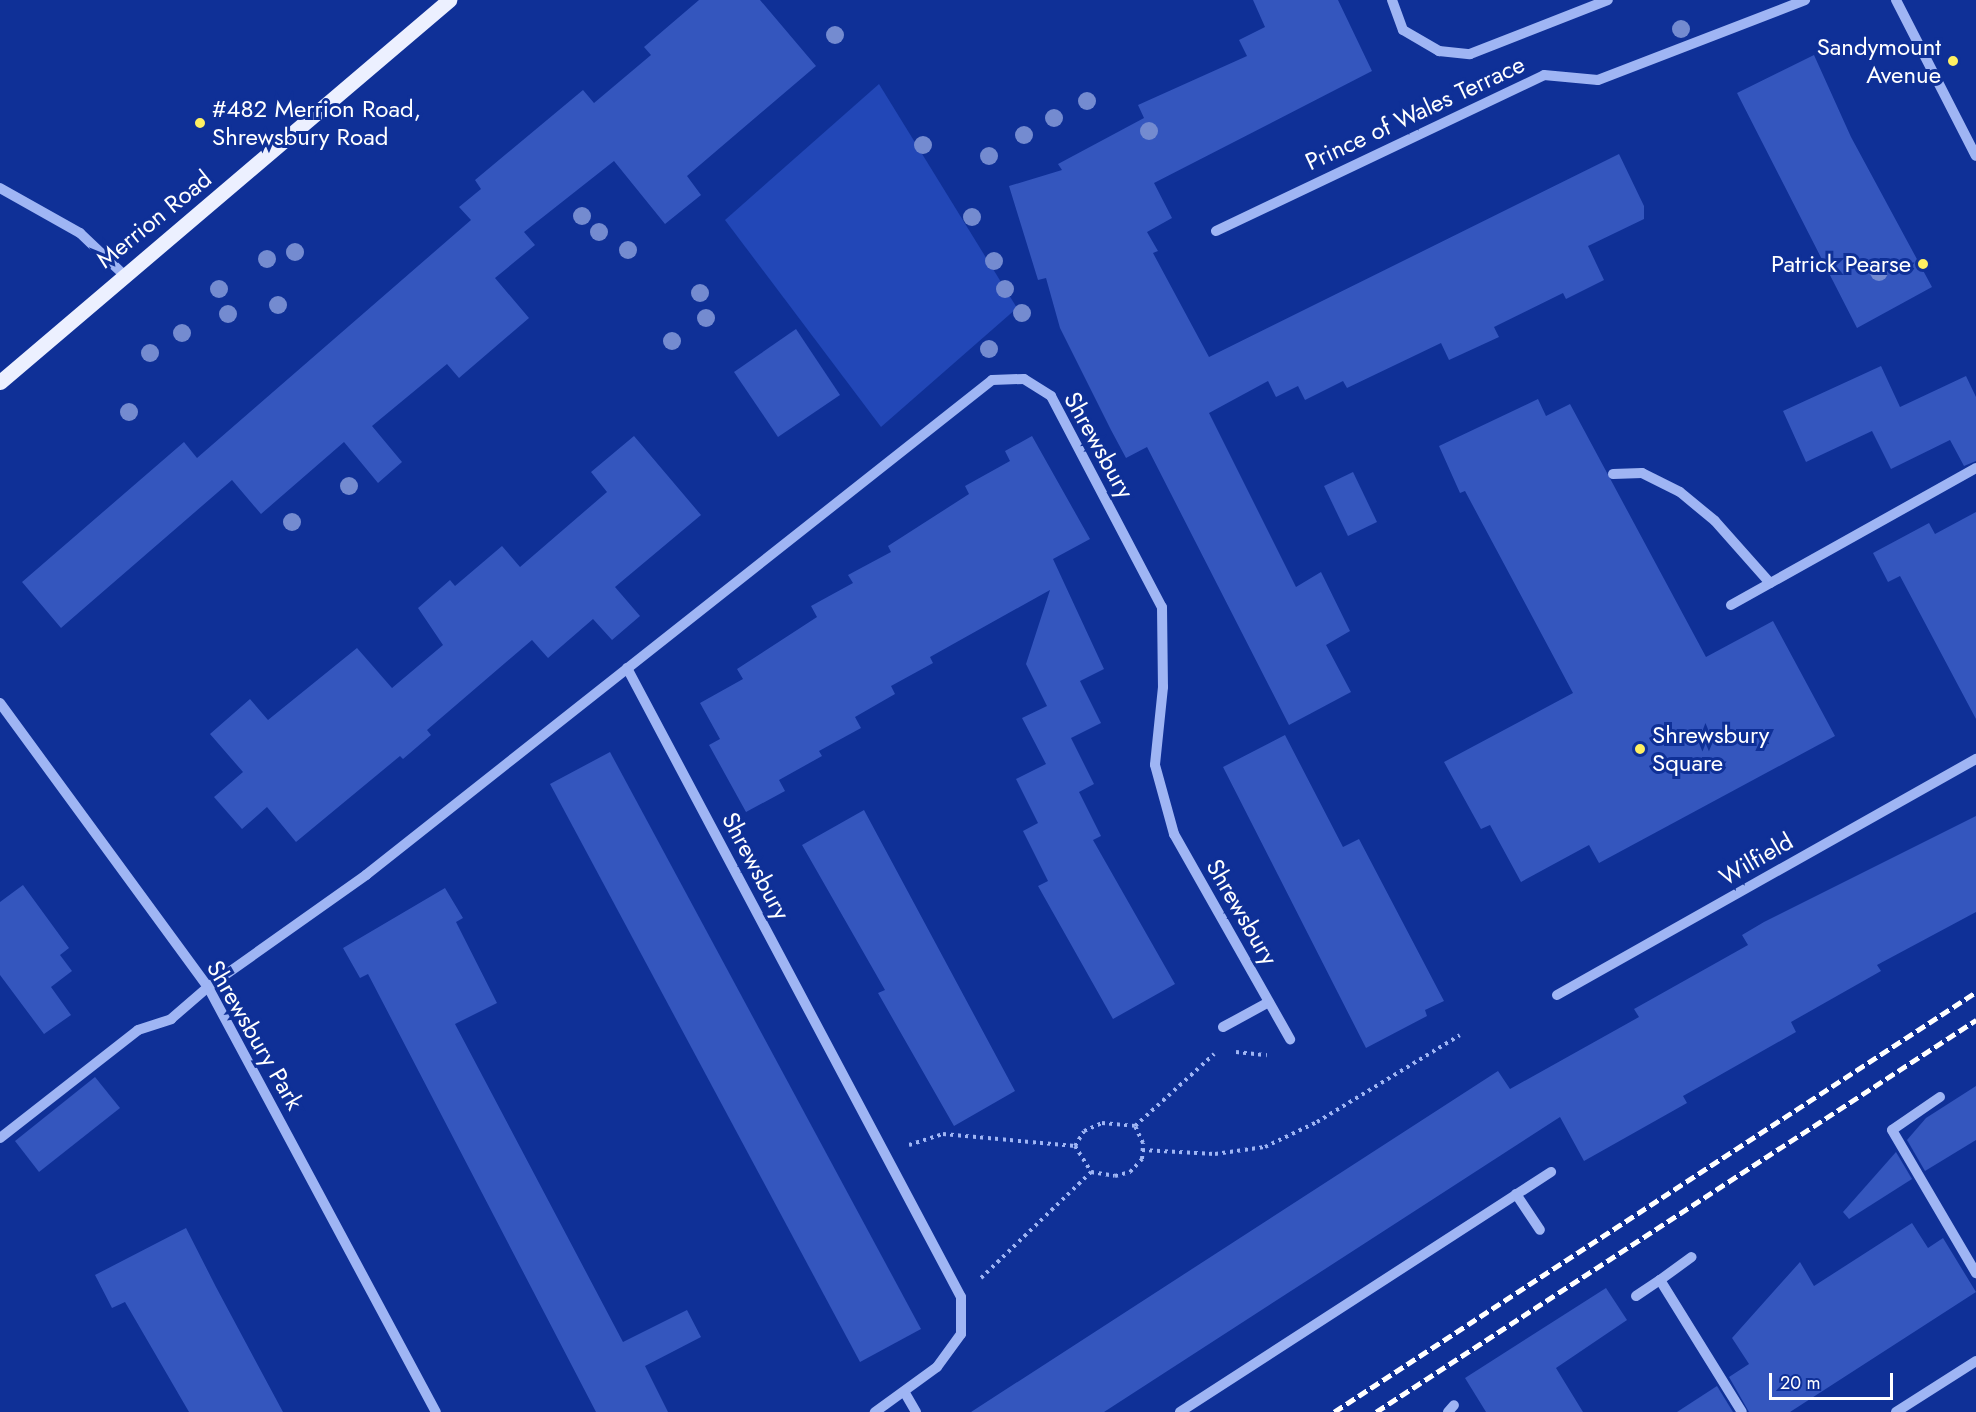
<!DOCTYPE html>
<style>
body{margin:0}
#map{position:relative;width:1976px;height:1412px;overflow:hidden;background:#0f3097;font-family:Jost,sans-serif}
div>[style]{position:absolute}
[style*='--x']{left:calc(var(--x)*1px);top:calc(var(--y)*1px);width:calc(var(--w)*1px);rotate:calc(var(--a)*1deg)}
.green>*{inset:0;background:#2247b7}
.building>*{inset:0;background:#3456be}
.path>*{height:4px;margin-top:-2px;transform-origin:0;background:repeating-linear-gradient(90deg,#9fb5f4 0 3px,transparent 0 7.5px)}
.minor>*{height:10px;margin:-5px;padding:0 5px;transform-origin:5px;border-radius:5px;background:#9fb5f4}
.major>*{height:15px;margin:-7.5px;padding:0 7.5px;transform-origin:7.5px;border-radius:7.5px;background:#ecf0ff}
.rail>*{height:4.5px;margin-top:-2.25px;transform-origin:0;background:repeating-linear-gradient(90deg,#fff 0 10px,transparent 0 14.5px)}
.trees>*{width:18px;height:18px;margin:-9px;border-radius:50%;background:#748bd0}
.dots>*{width:16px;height:16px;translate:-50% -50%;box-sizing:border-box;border:3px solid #0f3097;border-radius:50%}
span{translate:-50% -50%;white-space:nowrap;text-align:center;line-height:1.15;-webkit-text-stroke:6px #0f3097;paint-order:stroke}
.poi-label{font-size:24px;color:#fff}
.right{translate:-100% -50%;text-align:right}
.left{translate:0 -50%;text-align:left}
.street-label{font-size:24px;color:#fff}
.scale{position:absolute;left:1769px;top:1373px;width:124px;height:27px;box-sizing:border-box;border:3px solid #fff;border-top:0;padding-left:8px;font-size:18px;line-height:21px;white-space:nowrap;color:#fff;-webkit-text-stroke:4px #0f3097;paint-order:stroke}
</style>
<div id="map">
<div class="green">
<div style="clip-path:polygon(879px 84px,1017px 308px,881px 427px,725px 220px)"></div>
</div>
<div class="building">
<div style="clip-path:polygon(699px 0,760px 0,816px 66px,687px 176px,701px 195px,665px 224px,614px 161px,524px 232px,535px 245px,495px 278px,529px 318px,459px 378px,447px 364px,372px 426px,402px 462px,378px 483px,344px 442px,261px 514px,232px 480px,61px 628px,22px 582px,184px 442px,197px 458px,471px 220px,459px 207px,481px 189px,475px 180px,583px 90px,594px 103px,651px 55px,644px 47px)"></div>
<div style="clip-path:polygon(1253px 0,1338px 0,1372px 71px,1154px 183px,1172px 218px,1147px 232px,1158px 251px,1153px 253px,1209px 357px,1619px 154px,1644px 206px,1644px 219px,1588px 246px,1604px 280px,1566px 299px,1563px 293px,1494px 327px,1499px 337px,1449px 360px,1441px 343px,1347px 388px,1343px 381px,1305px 400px,1298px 386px,1276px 397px,1268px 381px,1209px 413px,1296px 587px,1321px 572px,1350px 631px,1326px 645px,1351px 692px,1289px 725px,1147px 447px,1126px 458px,1111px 430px,1060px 328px,1046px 278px,1038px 280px,1009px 186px,1062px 170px,1058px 164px,1144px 118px,1138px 105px,1247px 56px,1239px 40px,1265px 27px)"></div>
<div style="clip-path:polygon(1814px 55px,1851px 137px,1932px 287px,1857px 328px,1737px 93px)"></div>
<div style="clip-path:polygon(796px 329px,840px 395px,778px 437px,734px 372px)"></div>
<div style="clip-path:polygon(1881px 366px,1900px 407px,1966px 376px,1976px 397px,1976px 461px,1964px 466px,1950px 440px,1891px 469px,1872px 431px,1806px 462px,1783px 411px)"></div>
<div style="clip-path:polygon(1538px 399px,1546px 416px,1570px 404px,1706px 657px,1773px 621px,1835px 736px,1599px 863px,1589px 845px,1521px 882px,1490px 825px,1481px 829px,1444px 762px,1573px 693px,1465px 491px,1460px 493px,1439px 446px)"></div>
<div style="clip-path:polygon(634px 436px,701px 515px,615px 587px,640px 616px,612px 640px,593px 619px,548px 658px,532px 640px,427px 730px,431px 735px,403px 759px,400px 756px,296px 842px,267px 807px,242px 829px,214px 797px,243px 772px,210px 734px,250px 699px,268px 720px,357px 648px,392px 688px,443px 645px,418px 608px,450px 580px,455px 586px,502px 546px,520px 567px,607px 492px,591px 472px)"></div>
<div style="clip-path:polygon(1032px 436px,1090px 539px,1053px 559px,1104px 669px,1080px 681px,1101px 723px,1071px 738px,1094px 784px,1079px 792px,1101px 836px,1093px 840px,1175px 984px,1113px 1019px,1038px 886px,1048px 881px,1023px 831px,1038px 823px,1016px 779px,1046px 764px,1022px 718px,1047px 706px,1026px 664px,1050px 590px,930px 657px,933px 663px,891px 686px,895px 694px,855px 717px,861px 728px,819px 751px,822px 756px,779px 780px,785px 791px,746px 812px,709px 745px,720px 739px,700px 703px,743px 679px,737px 669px,817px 617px,811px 606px,853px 583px,848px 575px,891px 552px,888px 546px,969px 494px,965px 486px,1010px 461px,1005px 451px)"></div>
<div style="clip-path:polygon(1353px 472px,1377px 522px,1348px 536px,1324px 486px)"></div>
<div style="clip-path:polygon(1976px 512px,1976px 719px,1900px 576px,1888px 582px,1873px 553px,1929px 523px,1935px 534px)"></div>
<div style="clip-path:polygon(1285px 735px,1343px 847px,1359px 839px,1444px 1001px,1425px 1010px,1427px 1016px,1366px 1048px,1223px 767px)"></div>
<div style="clip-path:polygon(610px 752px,921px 1329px,860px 1362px,550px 784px)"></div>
<div style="clip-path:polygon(864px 810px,1015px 1091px,954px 1126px,878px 993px,885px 990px,802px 845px)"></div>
<div style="clip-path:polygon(1976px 816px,1976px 912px,1877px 965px,1881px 971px,1791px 1022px,1796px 1032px,1683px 1096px,1687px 1103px,1584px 1161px,1560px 1117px,1104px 1412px,971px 1412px,1498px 1071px,1510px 1089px,1639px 1017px,1634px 1009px,1748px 945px,1742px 935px,1764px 922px)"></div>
<div style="clip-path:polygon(23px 885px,69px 948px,60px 955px,72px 971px,51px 987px,71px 1015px,44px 1034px,0 975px,0 902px)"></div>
<div style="clip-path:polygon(445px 888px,463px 918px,456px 922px,497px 1003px,455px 1024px,623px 1342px,687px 1310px,701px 1337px,645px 1366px,668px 1412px,596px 1412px,368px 974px,360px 978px,343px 948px)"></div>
<div style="clip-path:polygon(95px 1077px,120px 1108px,39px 1172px,15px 1141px)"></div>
<div style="clip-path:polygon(1976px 1086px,1976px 1140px,1925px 1171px,1907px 1140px,1926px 1118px)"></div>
<div style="clip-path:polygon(1896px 1152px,1912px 1179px,1849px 1219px,1843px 1212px)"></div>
<div style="clip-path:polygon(1912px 1223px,1928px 1248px,1943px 1238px,1976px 1292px,1790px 1412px,1749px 1412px,1729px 1377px,1749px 1364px,1732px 1338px,1800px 1262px,1814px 1286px)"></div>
<div style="clip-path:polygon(186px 1228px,216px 1287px,283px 1412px,189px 1412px,125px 1302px,112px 1308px,95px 1275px)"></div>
<div style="clip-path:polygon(1606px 1288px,1627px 1320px,1556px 1368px,1583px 1412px,1486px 1412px,1465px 1378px)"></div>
<div style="clip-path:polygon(1717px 1386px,1733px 1412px,1677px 1412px)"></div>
</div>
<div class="path">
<div style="--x:1236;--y:1052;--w:31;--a:6"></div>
<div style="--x:909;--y:1145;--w:36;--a:-18"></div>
<div style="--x:943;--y:1134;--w:133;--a:5.2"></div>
<div style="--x:1075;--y:1146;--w:17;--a:-59"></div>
<div style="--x:1084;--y:1131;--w:20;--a:-24"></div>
<div style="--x:1102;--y:1123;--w:33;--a:5"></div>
<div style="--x:1075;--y:1146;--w:31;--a:58"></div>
<div style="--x:1142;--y:1150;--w:73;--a:3.1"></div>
<div style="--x:1215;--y:1154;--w:50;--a:-8"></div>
<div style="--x:1265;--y:1147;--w:58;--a:-25.7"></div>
<div style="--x:1317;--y:1122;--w:167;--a:-31.3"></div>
<div style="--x:981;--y:1278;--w:153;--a:-43.9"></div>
<div style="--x:1091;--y:1172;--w:24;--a:9"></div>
<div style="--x:1115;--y:1176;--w:16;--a:-15"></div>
<div style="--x:1130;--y:1172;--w:18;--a:-47"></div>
<div style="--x:1142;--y:1159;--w:16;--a:-86"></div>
<div style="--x:1143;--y:1143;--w:19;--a:-115"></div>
<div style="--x:1135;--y:1126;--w:107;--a:-42.3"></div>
</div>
<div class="minor">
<div style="--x:1392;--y:0;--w:32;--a:70"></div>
<div style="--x:1403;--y:30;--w:42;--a:30.3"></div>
<div style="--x:1439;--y:51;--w:31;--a:6"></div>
<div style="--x:1470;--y:54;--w:148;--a:-21.4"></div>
<div style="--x:1896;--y:0;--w:175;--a:62.9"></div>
<div style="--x:0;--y:188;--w:92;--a:29.4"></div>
<div style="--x:80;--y:233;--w:58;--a:43.6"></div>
<div style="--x:1216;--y:231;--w:363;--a:-25.4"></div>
<div style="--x:1544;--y:75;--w:54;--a:5.3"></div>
<div style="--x:1598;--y:80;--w:222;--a:-21.1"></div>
<div style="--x:1613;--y:474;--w:29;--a:-2"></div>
<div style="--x:1642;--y:473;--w:42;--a:26.6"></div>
<div style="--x:1680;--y:492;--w:45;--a:39.6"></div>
<div style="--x:1715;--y:521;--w:83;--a:48.4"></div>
<div style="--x:1731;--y:605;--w:281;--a:-29.2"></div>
<div style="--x:627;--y:668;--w:712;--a:62.03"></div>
<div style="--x:961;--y:1297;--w:37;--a:90"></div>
<div style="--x:961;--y:1334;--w:41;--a:126"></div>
<div style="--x:937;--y:1367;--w:77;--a:144"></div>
<div style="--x:0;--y:703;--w:352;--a:53.8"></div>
<div style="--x:208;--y:987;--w:482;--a:61.8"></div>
<div style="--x:1557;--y:995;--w:481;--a:-29.4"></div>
<div style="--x:1223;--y:1027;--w:52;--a:-28.5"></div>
<div style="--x:1940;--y:1097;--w:58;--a:145.5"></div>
<div style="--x:1892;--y:1130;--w:166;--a:59.6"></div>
<div style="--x:0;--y:1138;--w:175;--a:-38"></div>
<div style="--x:138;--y:1030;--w:35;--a:-18"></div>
<div style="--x:171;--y:1019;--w:49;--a:-40.9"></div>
<div style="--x:208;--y:987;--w:194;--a:-35.3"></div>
<div style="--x:366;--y:875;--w:798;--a:-38.33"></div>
<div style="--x:992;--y:380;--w:32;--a:-2"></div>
<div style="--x:1024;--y:379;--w:32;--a:32"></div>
<div style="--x:1051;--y:396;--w:238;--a:62.3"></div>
<div style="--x:1162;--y:607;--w:80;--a:89.3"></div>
<div style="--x:1163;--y:687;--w:78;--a:95.9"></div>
<div style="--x:1155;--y:765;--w:72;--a:74.6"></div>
<div style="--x:1174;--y:834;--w:236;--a:60.5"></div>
<div style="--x:1516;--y:1194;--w:43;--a:56.3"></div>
<div style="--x:1660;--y:1280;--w:39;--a:-36"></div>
<div style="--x:1636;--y:1296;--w:29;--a:-34"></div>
<div style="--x:1660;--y:1280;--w:155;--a:58.2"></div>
<div style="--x:905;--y:1393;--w:22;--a:60"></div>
<div style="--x:1180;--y:1412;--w:442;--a:-32.9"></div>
<div style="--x:1448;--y:1412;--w:9;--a:-49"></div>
<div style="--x:1896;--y:1412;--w:95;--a:-32.5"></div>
</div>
<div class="major">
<div style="--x:0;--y:382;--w:590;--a:-40.39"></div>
</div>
<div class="rail">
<div style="--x:1334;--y:1412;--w:767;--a:-33.19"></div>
<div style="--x:1376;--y:1412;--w:717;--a:-33.16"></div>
</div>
<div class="trees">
<div style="left:1681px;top:29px"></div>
<div style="left:835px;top:35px"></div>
<div style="left:1087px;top:101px"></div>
<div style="left:1054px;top:118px"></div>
<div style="left:1149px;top:131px"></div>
<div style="left:1024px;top:135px"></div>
<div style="left:923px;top:145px"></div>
<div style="left:989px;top:156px"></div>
<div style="left:582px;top:216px"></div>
<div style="left:972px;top:217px"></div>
<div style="left:599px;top:232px"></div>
<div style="left:628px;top:250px"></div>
<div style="left:295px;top:252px"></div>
<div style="left:267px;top:259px"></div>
<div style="left:994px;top:261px"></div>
<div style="left:1879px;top:272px"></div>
<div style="left:219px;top:289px"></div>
<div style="left:1005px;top:289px"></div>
<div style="left:700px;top:293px"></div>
<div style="left:278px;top:305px"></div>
<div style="left:1022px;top:313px"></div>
<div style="left:228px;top:314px"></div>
<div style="left:706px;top:318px"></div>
<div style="left:182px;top:333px"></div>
<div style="left:672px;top:341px"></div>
<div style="left:989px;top:349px"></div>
<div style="left:150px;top:353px"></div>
<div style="left:129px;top:412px"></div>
<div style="left:349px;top:486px"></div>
<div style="left:292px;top:522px"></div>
</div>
<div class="dots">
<div style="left:1953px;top:61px;background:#fff062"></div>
<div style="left:200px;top:123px;background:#fff062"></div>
<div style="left:1923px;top:264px;background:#fff062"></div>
<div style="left:1640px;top:749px;background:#fff062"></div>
</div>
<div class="poi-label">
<span class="right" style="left:1941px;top:61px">Sandymount<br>Avenue</span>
<span class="left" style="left:212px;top:123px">#482 Merrion Road,<br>Shrewsbury Road</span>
<span class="right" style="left:1911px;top:264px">Patrick Pearse</span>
<span class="left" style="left:1652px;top:749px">Shrewsbury<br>Square</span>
</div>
<div class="street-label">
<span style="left:1415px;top:113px;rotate:-25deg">Prince of Wales Terrace</span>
<span style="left:154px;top:219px;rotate:-39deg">Merrion Road</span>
<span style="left:1099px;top:445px;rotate:61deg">Shrewsbury</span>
<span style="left:1756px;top:859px;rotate:-30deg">Wilfield</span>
<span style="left:756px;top:866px;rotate:62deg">Shrewsbury</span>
<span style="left:1242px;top:912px;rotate:60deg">Shrewsbury</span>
<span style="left:255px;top:1035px;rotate:60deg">Shrewsbury Park</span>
</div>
<div class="scale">20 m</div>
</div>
